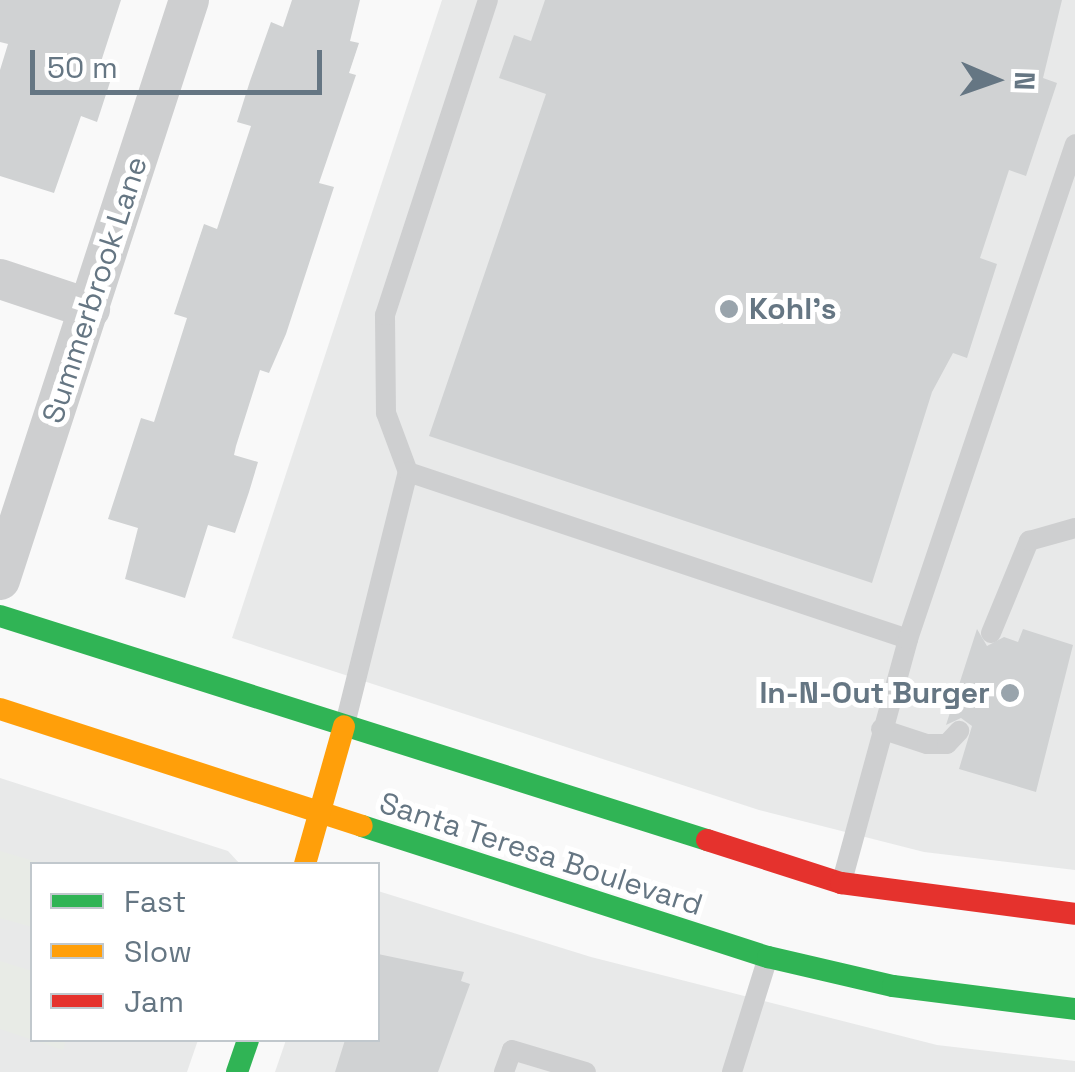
<!DOCTYPE html>
<style>
body{margin:0}
#map{position:relative;width:1075px;height:1072px;overflow:hidden;background:#f9f9f9;font-family:"Space Grotesk",sans-serif}
div>[style]{position:absolute}
[style*='--x']{left:calc(var(--x)*1px);top:calc(var(--y)*1px);width:calc(var(--w)*1px);rotate:calc(var(--a)*1deg)}
.built>*{inset:0;background:#e8e9e9}
.green>*{inset:0;background:#e8ebe6}
.building>*{inset:0;background:#d0d2d3}
.lane>*{height:20px;margin:-10px;padding:0 10px;transform-origin:10px;border-radius:10px;background:#cecfd0}
.street>*{height:40px;margin:-20px;padding:0 20px;transform-origin:20px;border-radius:20px;background:#cecfd0}
.fast>*{height:22px;margin:-11px;padding:0 11px;transform-origin:11px;border-radius:11px;background:#30b455}
.slow>*{height:22px;margin:-11px;padding:0 11px;transform-origin:11px;border-radius:11px;background:#ff9f0a}
.jam>*{height:22px;margin:-11px;padding:0 11px;transform-origin:11px;border-radius:11px;background:#e5322d}
.dots>*{width:28px;height:28px;translate:-50% -50%;box-sizing:border-box;border:5px solid #fff;border-radius:50%}
span{translate:-50% -50%;white-space:nowrap;text-align:center;line-height:1.15;-webkit-text-stroke:10px #fff;paint-order:stroke}
.street-label{font-size:30px;color:#657683}
.poi-label{font-size:30px;color:#657683;font-weight:700}
.left{translate:0 -50%;text-align:left}
.right{translate:-100% -50%;text-align:right}
.legend{position:absolute;left:30px;top:862px;width:350px;height:180px;box-sizing:border-box;background:#fff;border:2px solid #c1c8cd;margin:0;padding:12px 18px;list-style:none;font-size:30px;color:#657683}
.legend li{display:flex;align-items:center;gap:20px;height:50px}
.legend b{width:50px;border:2px solid #c1c8cd}
.north{position:absolute;left:945px;top:30px;width:100px;height:100px;-webkit-text-stroke:8px #fff;paint-order:stroke;rotate:92deg;font-size:28px;font-weight:700;line-height:40px;text-align:center;color:#657683}
.north::after{content:'';display:block;margin:auto;width:35px;height:45px;background:#657683;clip-path:polygon(50% 0,100% 100%,50% 72%,0 100%)}
.scale{position:absolute;left:30px;top:50px;width:292px;height:45px;box-sizing:border-box;border:5px solid #657683;border-top:0;padding-left:12px;font-size:30px;line-height:35px;white-space:nowrap;color:#657683;-webkit-text-stroke:8px #fff;paint-order:stroke}
</style>
<div id="map">
<div class="built">
<div style="clip-path:polygon(442px 0,1075px 0,1075px 870px,924px 852px,759px 810px,232px 638px)"></div>
<div style="clip-path:polygon(0 778px,228px 851px,240px 864px,32px 864px,32px 1040px,198px 1040px,187px 1072px,0 1072px)"></div>
<div style="clip-path:polygon(378px 891px,591px 957px,937px 1045px,1075px 1061px,1075px 1072px,275px 1072px,286px 1040px,378px 1040px)"></div>
</div>
<div class="green">
<div style="clip-path:polygon(0 851px,44px 864px,32px 864px,32px 927px,0 918px)"></div>
<div style="clip-path:polygon(0 961px,32px 971px,32px 1040px,66px 1040px,63px 1050px,0 1029px)"></div>
</div>
<div class="building">
<div style="clip-path:polygon(0 0,121px 0,97px 74px,111px 79px,97px 122px,81px 116px,54px 193px,0 176px,0 70px,8px 44px,0 42px)"></div>
<div style="clip-path:polygon(292px 0,360px 0,350px 41px,359px 43px,349px 73px,356px 75px,319px 183px,334px 187px,286px 334px,269px 373px,260px 370px,236px 446px,234px 455px,258px 462px,249px 492px,235px 533px,208px 525px,185px 598px,125px 579px,138px 528px,108px 519px,141px 418px,154px 422px,187px 318px,174px 314px,204px 224px,217px 229px,251px 126px,237px 122px,250px 81px,271px 22px,283px 27px)"></div>
<div style="clip-path:polygon(545px 0,1062px 0,1043px 78px,1057px 83px,1026px 176px,1009px 170px,980px 258px,997px 264px,967px 358px,953px 353px,932px 392px,872px 583px,429px 436px,546px 94px,499px 78px,514px 35px,531px 41px)"></div>
<div style="clip-path:polygon(977px 629px,987px 646px,1004px 637px,1018px 642px,1023px 629px,1073px 645px,1036px 792px,959px 769px,972px 726px,961px 718px,946px 725px)"></div>
<div style="clip-path:polygon(378px 954px,464px 972px,461px 981px,470px 984px,438px 1072px,335px 1072px,345px 1040px,378px 1040px)"></div>
</div>
<div class="lane">
<div style="--x:408;--y:472;--w:63;--a:-110.4"></div>
<div style="--x:386;--y:413;--w:98;--a:-90.6"></div>
<div style="--x:385;--y:315;--w:331;--a:-71.9"></div>
<div style="--x:991;--y:633;--w:100;--a:-67.6"></div>
<div style="--x:1029;--y:541;--w:48;--a:-15.8"></div>
<div style="--x:345;--y:724;--w:260;--a:-76"></div>
<div style="--x:408;--y:472;--w:527;--a:18.47"></div>
<div style="--x:881;--y:729;--w:48;--a:18.1"></div>
<div style="--x:927;--y:744;--w:20;--a:0"></div>
<div style="--x:947;--y:744;--w:18;--a:-47"></div>
<div style="--x:842;--y:881;--w:251;--a:-74.7"></div>
<div style="--x:908;--y:639;--w:522;--a:-71.36"></div>
<div style="--x:504;--y:1072;--w:23;--a:-70"></div>
<div style="--x:512;--y:1050;--w:77;--a:16.6"></div>
<div style="--x:732;--y:1072;--w:117;--a:-72.6"></div>
</div>
<div class="street">
<div style="--x:0;--y:279;--w:95;--a:18.4"></div>
<div style="--x:0;--y:580;--w:610;--a:-71.95"></div>
</div>
<div class="fast">
<div style="--x:0;--y:616;--w:742;--a:17.58"></div>
<div style="--x:362;--y:826;--w:427;--a:17.9"></div>
<div style="--x:768;--y:957;--w:128;--a:13.1"></div>
<div style="--x:893;--y:986;--w:183;--a:7.2"></div>
<div style="--x:237;--y:1072;--w:34;--a:-71"></div>
</div>
<div class="slow">
<div style="--x:0;--y:709;--w:380;--a:17.9"></div>
<div style="--x:305;--y:864;--w:143;--a:-74.2"></div>
</div>
<div class="jam">
<div style="--x:707;--y:840;--w:141;--a:17.8"></div>
<div style="--x:841;--y:883;--w:236;--a:7.5"></div>
</div>
<div class="dots">
<div style="left:729px;top:309px;background:#99a4ac"></div>
<div style="left:1010px;top:693px;background:#99a4ac"></div>
</div>
<div class="street-label">
<span style="left:95px;top:290px;rotate:-72deg">Summerbrook Lane</span>
<span style="left:541px;top:854px;rotate:18deg">Santa Teresa Boulevard</span>
</div>
<div class="poi-label">
<span class="left" style="left:749px;top:309px">Kohl's</span>
<span class="right" style="left:990px;top:693px">In-N-Out Burger</span>
</div>
<ul class="legend">
<li><b style="height:12px;background:#30b455"></b>Fast</li>
<li><b style="height:12px;background:#ff9f0a"></b>Slow</li>
<li><b style="height:12px;background:#e5322d"></b>Jam</li>
</ul>
<div class="north">N</div>
<div class="scale">50 m</div>
</div>
